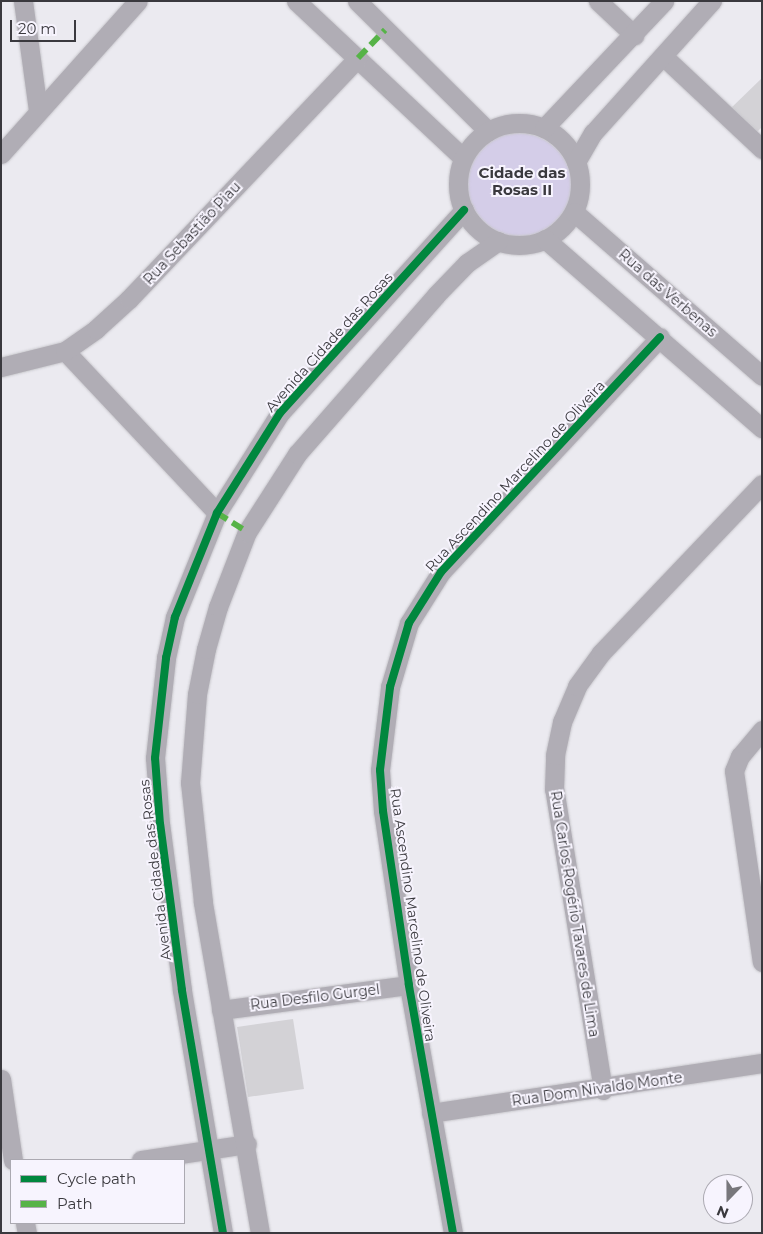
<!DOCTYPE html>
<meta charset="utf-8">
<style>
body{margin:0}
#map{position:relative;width:763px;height:1234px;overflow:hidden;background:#ebeaf0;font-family:Montserrat,sans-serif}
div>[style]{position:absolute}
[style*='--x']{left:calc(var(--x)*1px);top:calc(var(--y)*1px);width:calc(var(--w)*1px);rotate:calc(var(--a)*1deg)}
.green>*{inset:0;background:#d4cde8}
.round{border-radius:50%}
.building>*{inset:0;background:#d3d2d6}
.roads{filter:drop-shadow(0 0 1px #c8c7cc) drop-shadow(0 0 1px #c8c7cc)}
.street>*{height:19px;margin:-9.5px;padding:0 9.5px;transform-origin:9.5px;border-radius:9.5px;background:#b0adb5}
.street>.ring{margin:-9.5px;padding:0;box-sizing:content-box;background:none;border:19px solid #b0adb5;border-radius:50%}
.quiet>*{height:6px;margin-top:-3px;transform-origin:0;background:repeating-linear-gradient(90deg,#56b347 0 12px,transparent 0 18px)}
.cycleway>*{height:8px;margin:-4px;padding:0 4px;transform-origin:4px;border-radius:4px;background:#00873e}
span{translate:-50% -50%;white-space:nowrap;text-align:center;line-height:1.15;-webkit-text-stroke:4px #f7f4fe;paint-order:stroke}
.street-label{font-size:14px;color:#3a393e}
.neighbourhood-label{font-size:15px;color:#3a393e;font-weight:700}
.frame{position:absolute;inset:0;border:2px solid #3a393e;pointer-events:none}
.legend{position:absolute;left:10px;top:1159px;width:175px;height:65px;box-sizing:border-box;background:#f7f4fe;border:1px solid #aba9b1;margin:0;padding:6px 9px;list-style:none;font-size:15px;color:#3a393e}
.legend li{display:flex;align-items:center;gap:10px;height:25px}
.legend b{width:25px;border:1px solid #aba9b1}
.north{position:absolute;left:703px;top:1174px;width:50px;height:50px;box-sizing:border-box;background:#f7f4fe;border:1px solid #aba9b1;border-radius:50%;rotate:202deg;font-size:14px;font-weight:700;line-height:20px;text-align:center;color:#3a393e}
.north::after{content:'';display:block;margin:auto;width:18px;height:22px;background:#78777c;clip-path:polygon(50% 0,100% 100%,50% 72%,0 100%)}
.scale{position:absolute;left:10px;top:20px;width:66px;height:22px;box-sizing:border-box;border:2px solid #3a393e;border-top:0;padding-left:6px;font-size:15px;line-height:18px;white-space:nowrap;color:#3a393e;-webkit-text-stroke:4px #f7f4fe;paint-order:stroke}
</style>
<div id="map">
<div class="green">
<div class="round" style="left:464px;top:133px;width:108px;height:108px"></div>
</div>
<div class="building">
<div style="clip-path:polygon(762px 78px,762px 127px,755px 134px,730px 109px)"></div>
<div style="clip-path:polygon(293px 1019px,304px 1089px,248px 1097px,237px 1027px)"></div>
</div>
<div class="roads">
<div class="street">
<div style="--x:23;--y:1;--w:111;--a:82.2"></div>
<div style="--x:296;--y:1;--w:229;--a:43.2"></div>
<div style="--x:357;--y:1;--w:185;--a:44.8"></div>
<div style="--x:598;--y:1;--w:50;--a:43.4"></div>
<div style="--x:663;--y:56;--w:136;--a:43.2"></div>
<div class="ring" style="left:458px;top:123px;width:103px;height:103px"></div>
<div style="--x:544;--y:128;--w:175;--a:-46.6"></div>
<div style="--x:1;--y:154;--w:205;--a:-48.2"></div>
<div style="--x:576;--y:162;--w:34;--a:-60"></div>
<div style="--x:593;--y:133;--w:178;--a:-48"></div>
<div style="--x:574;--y:212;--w:249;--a:41.1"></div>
<div style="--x:545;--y:239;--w:288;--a:41.1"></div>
<div style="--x:65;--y:351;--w:222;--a:46.8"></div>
<div style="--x:1;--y:367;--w:66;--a:-14"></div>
<div style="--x:65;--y:351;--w:38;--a:-35"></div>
<div style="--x:96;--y:329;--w:45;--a:-42.3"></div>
<div style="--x:129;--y:299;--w:332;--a:-46.5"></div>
<div style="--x:762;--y:730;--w:34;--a:130"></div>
<div style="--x:740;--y:756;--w:16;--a:112"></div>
<div style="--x:734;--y:771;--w:193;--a:81.7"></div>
<div style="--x:221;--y:1010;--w:190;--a:-7.6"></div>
<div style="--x:1;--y:1079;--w:82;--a:81.6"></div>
<div style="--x:603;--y:1090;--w:305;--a:-99.2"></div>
<div style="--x:554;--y:789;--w:34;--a:-88"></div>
<div style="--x:555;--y:755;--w:34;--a:-78"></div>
<div style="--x:562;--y:722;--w:39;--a:-67"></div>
<div style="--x:577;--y:686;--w:41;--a:-54"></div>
<div style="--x:601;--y:653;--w:233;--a:-46.4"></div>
<div style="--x:431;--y:1113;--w:335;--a:-8.6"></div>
<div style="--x:141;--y:1160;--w:107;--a:-8.6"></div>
<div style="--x:25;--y:1223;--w:10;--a:79"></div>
<div style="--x:223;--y:1233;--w:246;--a:-99.6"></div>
<div style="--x:182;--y:990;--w:167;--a:-97.5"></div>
<div style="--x:160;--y:824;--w:66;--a:-94.3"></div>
<div style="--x:155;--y:758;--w:101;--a:-83.7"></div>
<div style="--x:166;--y:658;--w:42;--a:-77.6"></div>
<div style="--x:175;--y:617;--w:112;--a:-68"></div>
<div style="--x:217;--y:513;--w:118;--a:-57.8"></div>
<div style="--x:280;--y:413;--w:274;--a:-47.8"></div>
<div style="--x:260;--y:1233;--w:336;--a:-99.8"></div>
<div style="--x:203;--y:902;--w:120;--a:-96.2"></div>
<div style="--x:190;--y:783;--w:89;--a:-85.5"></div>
<div style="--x:197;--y:694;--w:46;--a:-78.7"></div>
<div style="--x:206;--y:649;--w:44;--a:-74.1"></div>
<div style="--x:218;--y:607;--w:80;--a:-68.9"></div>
<div style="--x:247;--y:532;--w:93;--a:-57.3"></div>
<div style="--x:297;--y:454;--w:211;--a:-48.8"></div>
<div style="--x:436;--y:295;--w:45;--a:-45.9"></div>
<div style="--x:467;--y:263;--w:38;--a:-35"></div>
<div style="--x:453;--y:1233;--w:252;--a:-100.1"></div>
<div style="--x:409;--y:985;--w:176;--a:-98.5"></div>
<div style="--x:383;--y:811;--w:41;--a:-94.2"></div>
<div style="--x:380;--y:770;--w:84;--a:-83.1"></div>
<div style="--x:390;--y:687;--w:67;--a:-73.5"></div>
<div style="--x:409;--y:623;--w:60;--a:-57.9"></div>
<div style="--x:441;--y:572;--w:321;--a:-47"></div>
</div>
</div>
<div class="quiet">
<div style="--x:358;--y:58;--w:39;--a:-46"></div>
<div style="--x:217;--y:513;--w:36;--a:32"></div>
</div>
<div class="cycleway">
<div style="--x:223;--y:1233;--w:246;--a:-99.6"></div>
<div style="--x:182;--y:990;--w:167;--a:-97.5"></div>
<div style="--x:160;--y:824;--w:66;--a:-94.3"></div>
<div style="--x:155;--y:758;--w:101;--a:-83.7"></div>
<div style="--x:166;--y:658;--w:42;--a:-77.6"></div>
<div style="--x:175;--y:617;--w:112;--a:-68"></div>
<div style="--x:217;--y:513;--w:118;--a:-57.8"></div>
<div style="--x:280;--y:413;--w:274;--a:-47.8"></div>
<div style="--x:453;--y:1233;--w:252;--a:-100.1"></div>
<div style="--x:409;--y:985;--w:176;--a:-98.5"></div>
<div style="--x:383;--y:811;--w:41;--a:-94.2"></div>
<div style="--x:380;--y:770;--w:84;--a:-83.1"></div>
<div style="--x:390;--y:687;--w:67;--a:-73.5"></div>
<div style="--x:409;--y:623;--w:60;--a:-57.9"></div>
<div style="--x:441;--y:572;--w:321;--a:-47"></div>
</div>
<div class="street-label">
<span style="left:192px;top:233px;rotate:-47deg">Rua Sebastião Piau</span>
<span style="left:668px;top:293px;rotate:41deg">Rua das Verbenas</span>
<span style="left:329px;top:342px;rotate:-48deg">Avenida Cidade das Rosas</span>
<span style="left:515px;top:476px;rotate:-47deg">Rua Ascendino Marcelino de Oliveira</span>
<span style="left:155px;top:870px;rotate:-97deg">Avenida Cidade das Rosas</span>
<span style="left:575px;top:914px;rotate:81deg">Rua Carlos Rogério Tavares de Lima</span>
<span style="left:413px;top:915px;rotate:82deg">Rua Ascendino Marcelino de Oliveira</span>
<span style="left:315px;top:997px;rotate:-7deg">Rua Desfilo Gurgel</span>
<span style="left:597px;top:1089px;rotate:-8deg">Rua Dom Nivaldo Monte</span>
</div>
<div class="neighbourhood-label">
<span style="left:522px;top:181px">Cidade das<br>Rosas II</span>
</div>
<div class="frame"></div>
<ul class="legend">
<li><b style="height:6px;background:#00873e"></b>Cycle path</li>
<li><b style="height:6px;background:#56b347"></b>Path</li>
</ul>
<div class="north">N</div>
<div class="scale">20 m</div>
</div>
